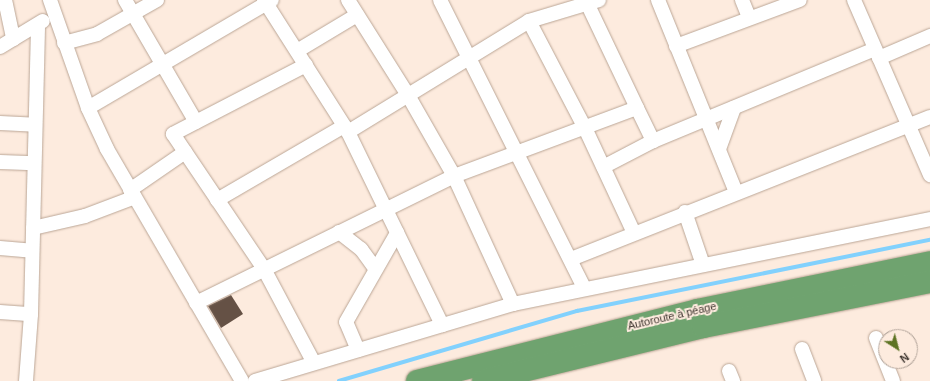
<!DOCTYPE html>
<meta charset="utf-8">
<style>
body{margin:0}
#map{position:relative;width:930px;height:381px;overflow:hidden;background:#fdebde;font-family:Helvetica,sans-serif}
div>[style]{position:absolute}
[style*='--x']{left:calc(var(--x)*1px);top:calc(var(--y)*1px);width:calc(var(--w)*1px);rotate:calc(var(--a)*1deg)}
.stream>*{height:3.5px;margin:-1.75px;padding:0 1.75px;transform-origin:1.75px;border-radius:1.75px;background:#82d1fd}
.building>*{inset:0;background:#655145}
.roads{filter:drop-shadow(0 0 1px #bba696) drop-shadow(0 0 1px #bba696)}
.minor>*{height:14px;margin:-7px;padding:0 7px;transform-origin:7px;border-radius:7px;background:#fff}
.motorway>*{height:22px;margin:-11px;padding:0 11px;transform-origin:11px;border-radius:11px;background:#6fa36f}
span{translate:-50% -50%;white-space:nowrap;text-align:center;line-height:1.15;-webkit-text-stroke:4px #fdebde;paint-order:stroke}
.street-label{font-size:11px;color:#3d342e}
.north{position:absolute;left:878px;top:329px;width:40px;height:40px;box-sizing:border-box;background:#fdebde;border:1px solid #b0a298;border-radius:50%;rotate:144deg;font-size:11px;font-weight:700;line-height:16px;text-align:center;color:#3d342e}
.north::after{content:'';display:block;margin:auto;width:14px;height:18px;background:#5e7424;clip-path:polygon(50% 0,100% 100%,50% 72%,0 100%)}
</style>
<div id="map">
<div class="stream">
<div style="--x:339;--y:381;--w:248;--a:-16.4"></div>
<div style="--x:577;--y:311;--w:360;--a:-11.4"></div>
</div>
<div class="building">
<div style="clip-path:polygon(231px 295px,243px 314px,221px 328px,208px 306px)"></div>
</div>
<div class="roads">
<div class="minor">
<div style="--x:5;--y:0;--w:40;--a:78"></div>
<div style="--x:50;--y:0;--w:114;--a:70.6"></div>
<div style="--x:88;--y:108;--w:45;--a:65.1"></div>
<div style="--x:107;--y:149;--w:268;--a:59.8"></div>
<div style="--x:125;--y:0;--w:141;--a:59.8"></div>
<div style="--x:264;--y:0;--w:156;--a:57.5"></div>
<div style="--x:348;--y:132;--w:215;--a:64"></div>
<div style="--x:348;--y:0;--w:115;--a:57.8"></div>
<div style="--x:409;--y:97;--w:91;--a:60.3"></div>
<div style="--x:454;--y:176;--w:141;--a:65.3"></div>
<div style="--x:440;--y:0;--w:323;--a:63.4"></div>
<div style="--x:658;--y:0;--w:207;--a:67.9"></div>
<div style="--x:742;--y:0;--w:18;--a:68"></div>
<div style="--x:854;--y:0;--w:191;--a:66.5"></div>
<div style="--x:587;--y:3;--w:116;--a:64.5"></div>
<div style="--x:529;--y:21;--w:121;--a:62.4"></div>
<div style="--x:585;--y:128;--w:116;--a:65"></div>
<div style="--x:64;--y:43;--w:34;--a:-15"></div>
<div style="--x:97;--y:34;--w:69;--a:-29.5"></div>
<div style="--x:676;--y:46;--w:132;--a:-20.4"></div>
<div style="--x:0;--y:47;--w:50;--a:-31.2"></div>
<div style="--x:297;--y:51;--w:70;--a:-31"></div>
<div style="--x:879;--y:58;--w:56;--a:-23.3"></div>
<div style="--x:306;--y:65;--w:150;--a:152.6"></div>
<div style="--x:173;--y:134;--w:163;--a:56"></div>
<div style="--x:264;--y:269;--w:106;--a:62"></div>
<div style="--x:88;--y:108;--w:213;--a:-30.4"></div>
<div style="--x:0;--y:123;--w:35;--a:3"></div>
<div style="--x:348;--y:132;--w:212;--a:-31.5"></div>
<div style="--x:529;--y:21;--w:73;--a:-16.7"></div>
<div style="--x:653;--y:141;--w:240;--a:-22.5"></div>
<div style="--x:719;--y:149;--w:44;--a:-69.9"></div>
<div style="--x:0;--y:162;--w:34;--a:2"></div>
<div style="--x:130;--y:190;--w:67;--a:-34.6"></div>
<div style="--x:217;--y:200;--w:147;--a:-30.2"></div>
<div style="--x:685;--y:212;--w:56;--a:71.2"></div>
<div style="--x:33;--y:228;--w:53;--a:-13"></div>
<div style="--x:85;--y:216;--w:53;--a:-20.8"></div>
<div style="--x:339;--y:232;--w:28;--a:38"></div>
<div style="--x:361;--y:249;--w:24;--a:54"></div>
<div style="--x:0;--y:248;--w:32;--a:5"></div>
<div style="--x:571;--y:259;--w:386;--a:-21.6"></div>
<div style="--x:196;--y:303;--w:288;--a:-26.2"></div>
<div style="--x:454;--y:176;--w:195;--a:-20.4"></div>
<div style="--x:637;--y:108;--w:37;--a:64"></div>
<div style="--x:653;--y:141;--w:56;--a:152.5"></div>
<div style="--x:0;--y:312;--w:31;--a:4"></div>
<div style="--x:876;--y:338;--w:46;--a:68.4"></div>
<div style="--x:802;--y:349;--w:34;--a:69"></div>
<div style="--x:358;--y:350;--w:30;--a:-113"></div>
<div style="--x:346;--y:322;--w:103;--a:-60.2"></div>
<div style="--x:729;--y:371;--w:11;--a:68"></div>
<div style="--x:26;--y:381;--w:67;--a:-85.7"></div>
<div style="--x:31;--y:314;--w:289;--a:-88.6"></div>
<div style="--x:255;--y:381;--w:269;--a:-16.6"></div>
<div style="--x:513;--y:304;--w:426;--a:-11.5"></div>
</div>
<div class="motorway">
<div style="--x:417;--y:381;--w:289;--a:-14.2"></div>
<div style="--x:697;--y:310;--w:238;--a:-11.6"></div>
<div style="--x:483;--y:381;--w:227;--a:-13.8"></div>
<div style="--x:703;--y:327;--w:231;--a:-11.2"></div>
</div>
</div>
<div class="street-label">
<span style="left:672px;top:316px;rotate:-13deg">Autoroute à péage</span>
</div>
<div class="north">N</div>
</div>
